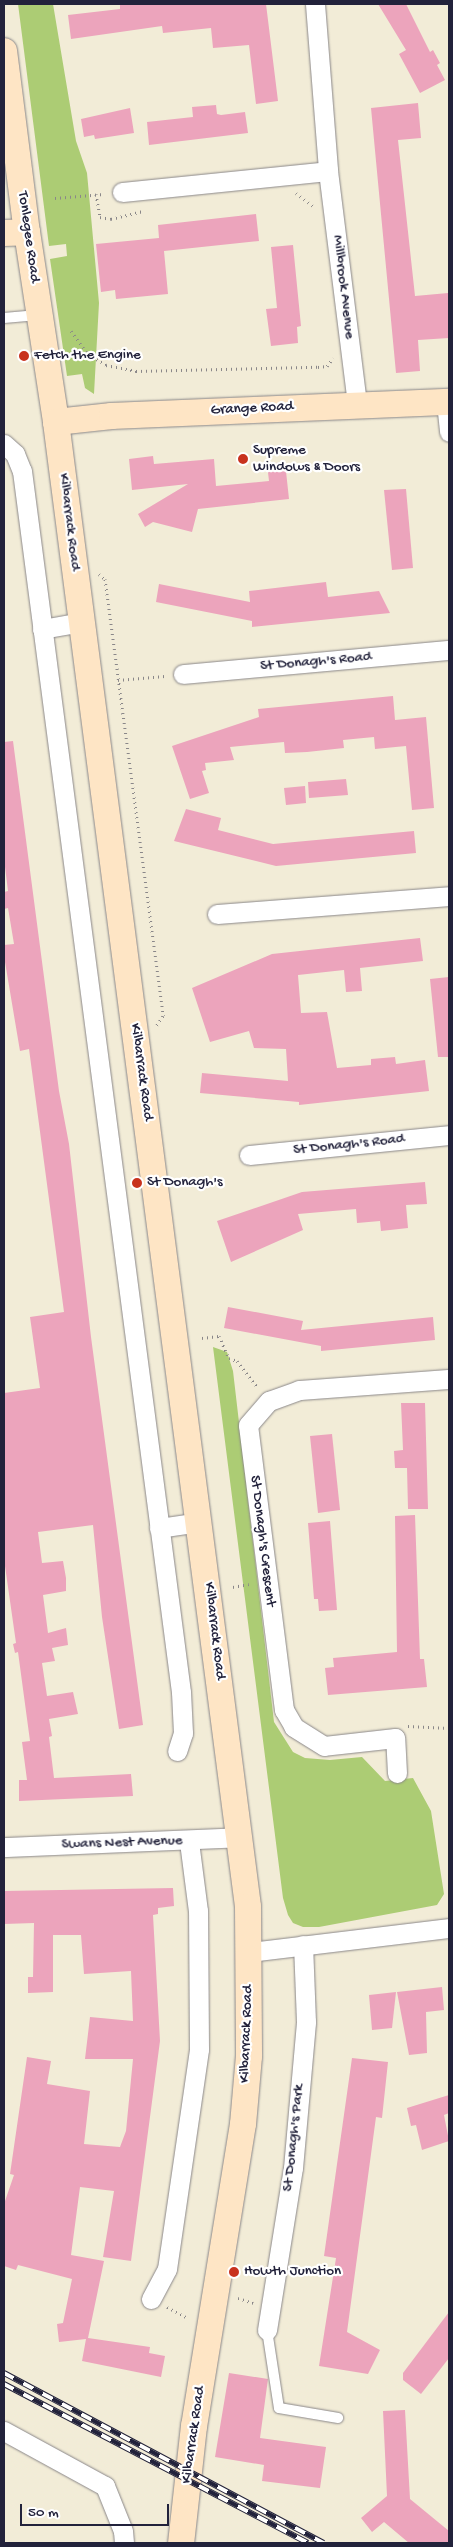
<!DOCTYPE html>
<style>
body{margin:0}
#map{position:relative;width:453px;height:2547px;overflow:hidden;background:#f2ecd7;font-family:"Gochi Hand",sans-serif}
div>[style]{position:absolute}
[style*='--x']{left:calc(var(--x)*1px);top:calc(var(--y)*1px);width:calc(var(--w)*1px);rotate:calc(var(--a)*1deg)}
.green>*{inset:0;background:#accc74}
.building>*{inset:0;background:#eca4bc}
.path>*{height:3px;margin-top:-1.5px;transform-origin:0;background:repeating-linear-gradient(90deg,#8a8789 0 1px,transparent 0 5px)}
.roads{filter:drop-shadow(0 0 1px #8a8789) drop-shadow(0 0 1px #8a8789)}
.lane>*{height:10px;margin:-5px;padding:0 5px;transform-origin:5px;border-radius:5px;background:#fff}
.street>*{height:19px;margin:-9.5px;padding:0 9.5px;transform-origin:9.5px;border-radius:9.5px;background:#fff}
.secondary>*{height:26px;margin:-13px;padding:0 13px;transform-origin:13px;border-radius:13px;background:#fee5c5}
.rail>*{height:5.5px;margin-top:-2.75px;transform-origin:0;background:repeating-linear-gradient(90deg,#fff 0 11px,#22223b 0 22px);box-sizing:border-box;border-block:1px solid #22223b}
.dots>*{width:14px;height:14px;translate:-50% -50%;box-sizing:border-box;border:2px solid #fff;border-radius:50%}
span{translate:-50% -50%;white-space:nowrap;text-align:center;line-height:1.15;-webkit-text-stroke:4.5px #fff;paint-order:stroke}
.street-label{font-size:15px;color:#22223b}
.poi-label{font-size:15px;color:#22223b}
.left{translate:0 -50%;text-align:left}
.frame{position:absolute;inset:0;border:5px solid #22223b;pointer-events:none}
.scale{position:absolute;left:20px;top:2504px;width:149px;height:22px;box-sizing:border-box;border:2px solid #22223b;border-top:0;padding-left:6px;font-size:15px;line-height:18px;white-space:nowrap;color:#22223b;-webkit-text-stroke:4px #fff;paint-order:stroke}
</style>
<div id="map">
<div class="green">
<div style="clip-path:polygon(18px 4px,53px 4px,76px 141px,87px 173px,99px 303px,94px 394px,85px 388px,82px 374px,67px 376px,50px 259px,67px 256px,66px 244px,49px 246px)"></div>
<div style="clip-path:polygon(213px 1347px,227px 1352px,233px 1371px,274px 1722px,293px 1752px,305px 1758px,330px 1760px,362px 1757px,385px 1781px,413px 1778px,431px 1811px,444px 1894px,437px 1905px,319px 1927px,303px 1927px,293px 1923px,288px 1915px,283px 1898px)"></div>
</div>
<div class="building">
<div style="clip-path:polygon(120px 4px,266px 4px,278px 101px,256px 104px,249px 45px,213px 48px,211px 28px,163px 33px,162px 26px,71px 39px,68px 15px,120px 9px)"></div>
<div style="clip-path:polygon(378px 4px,406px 4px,430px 52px,433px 50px,440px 63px,437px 65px,445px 80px,420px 93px,399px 54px,406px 50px)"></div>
<div style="clip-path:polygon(418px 103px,421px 138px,398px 140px,415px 296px,448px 293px,449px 338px,418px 340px,420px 371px,396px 373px,371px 108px)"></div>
<div style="clip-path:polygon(216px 105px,217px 114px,221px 115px,245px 112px,248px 133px,149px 145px,147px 122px,193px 117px,192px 107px)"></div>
<div style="clip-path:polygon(130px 108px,134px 133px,95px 139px,94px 135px,84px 137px,81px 119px)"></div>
<div style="clip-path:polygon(256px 214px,259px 241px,164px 251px,168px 294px,116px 299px,115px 290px,101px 292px,96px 244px,159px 238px,158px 225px)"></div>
<div style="clip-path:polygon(293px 245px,301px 326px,297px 327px,298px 343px,271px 346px,266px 309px,277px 308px,271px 247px)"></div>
<div style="clip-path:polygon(153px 456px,154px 464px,214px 459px,216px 486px,269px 481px,267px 464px,285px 462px,289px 499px,198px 509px,192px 532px,153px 522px,145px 527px,138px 514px,188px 484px,132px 490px,129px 459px)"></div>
<div style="clip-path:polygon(406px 489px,413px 568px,392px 570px,384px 490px)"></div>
<div style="clip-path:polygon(326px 582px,328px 597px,379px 591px,390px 613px,252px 627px,252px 621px,156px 602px,159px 584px,250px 602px,249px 591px)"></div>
<div style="clip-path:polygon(393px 696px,395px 720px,426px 717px,434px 808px,412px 810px,406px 746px,375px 749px,374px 737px,343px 740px,344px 748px,307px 752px,285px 753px,284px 742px,230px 747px,234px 760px,205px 763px,206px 770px,202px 771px,209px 793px,190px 799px,172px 746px,259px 717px,258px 709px)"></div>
<div style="clip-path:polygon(13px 741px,59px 1091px,69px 1144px,91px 1337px,143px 1725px,119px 1729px,102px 1617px,93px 1525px,38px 1532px,42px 1563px,63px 1561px,66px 1578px,66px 1591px,43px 1595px,48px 1633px,66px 1628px,68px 1645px,52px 1648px,55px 1661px,42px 1663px,47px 1696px,73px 1692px,78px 1714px,49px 1719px,52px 1736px,49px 1737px,54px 1778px,131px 1774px,133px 1796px,19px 1801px,19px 1780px,27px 1780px,22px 1742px,30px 1741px,18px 1652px,15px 1653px,13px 1644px,16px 1643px,4px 1559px,4px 1393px,40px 1388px,30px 1317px,64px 1312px,29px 1049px,20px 1051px,4px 956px,4px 945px,14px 944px,8px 908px,4px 909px,4px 892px,8px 891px,4px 859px,4px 742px)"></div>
<div style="clip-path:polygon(346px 779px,348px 795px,309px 798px,308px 782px)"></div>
<div style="clip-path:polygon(305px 786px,306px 803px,286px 805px,284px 788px)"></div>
<div style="clip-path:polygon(186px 809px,221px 818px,218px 830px,273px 844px,414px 831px,416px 853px,276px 866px,174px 841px)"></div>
<div style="clip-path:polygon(420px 938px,423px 961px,360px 968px,362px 991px,346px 992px,344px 970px,298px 975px,301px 1013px,327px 1012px,337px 1068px,371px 1065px,371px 1059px,395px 1057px,396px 1064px,425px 1060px,429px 1091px,299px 1105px,299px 1102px,200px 1093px,202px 1073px,288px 1081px,286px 1049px,254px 1048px,249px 1031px,210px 1042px,192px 988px,272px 954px)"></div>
<div style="clip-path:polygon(449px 977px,449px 1057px,438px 1057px,430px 979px)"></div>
<div style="clip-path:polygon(425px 1182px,427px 1204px,406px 1205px,408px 1228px,381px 1231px,380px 1221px,357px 1223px,356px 1209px,298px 1214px,303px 1230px,231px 1262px,217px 1221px,302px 1192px)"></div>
<div style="clip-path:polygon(228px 1307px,303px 1321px,301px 1330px,433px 1317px,435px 1340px,321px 1351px,321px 1346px,224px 1328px)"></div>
<div style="clip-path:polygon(401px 1403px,425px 1403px,428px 1509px,408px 1509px,407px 1468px,395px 1468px,394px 1451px,403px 1450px)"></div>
<div style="clip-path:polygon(332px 1434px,340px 1510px,318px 1513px,310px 1436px)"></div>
<div style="clip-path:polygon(415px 1515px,420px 1659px,424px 1659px,427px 1687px,328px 1695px,325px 1668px,334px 1667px,333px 1658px,397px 1652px,395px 1516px)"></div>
<div style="clip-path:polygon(330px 1521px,337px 1610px,319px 1611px,318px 1599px,314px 1599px,308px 1523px)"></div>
<div style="clip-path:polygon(173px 1888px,174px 1906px,158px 1908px,158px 1914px,153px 1915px,160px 2041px,131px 2261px,103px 2257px,114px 2191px,80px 2187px,71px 2255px,104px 2261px,88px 2338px,150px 2347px,149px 2353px,165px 2356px,161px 2377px,82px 2361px,86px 2339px,59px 2342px,57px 2324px,63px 2323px,72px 2279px,18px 2265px,16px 2270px,4px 2266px,4px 2204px,14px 2175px,10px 2174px,27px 2057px,51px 2061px,47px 2084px,90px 2091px,84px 2144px,120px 2147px,126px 2131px,133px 2059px,85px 2059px,90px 2017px,133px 2021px,131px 1971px,84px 1974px,81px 1935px,53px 1935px,53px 1992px,28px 1993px,28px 1977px,33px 1977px,34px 1923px,4px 1924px,4px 1891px)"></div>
<div style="clip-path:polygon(442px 1987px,444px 2010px,426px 2012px,427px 2053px,409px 2055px,397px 1992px)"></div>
<div style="clip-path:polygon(396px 1992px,392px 2028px,372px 2030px,369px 1995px)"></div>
<div style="clip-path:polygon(352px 2058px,388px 2062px,382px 2118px,376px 2117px,347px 2332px,380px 2350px,368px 2374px,319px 2366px,336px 2258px,324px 2256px)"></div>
<div style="clip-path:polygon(449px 2095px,449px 2113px,444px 2115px,449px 2141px,422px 2150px,416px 2125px,411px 2126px,407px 2108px)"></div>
<div style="clip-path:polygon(449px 2312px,449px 2358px,421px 2394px,403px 2380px,403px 2373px)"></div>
<div style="clip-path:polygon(229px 2373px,268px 2379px,260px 2438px,326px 2447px,320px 2488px,262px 2481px,264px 2465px,215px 2457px)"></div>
<div style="clip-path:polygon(405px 2410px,410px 2499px,449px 2531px,449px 2543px,409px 2543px,384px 2522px,372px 2532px,361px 2518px,387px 2496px,383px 2411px)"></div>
</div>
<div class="path">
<div style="--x:296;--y:193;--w:21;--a:37"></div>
<div style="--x:96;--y:194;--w:23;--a:80"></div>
<div style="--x:100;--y:217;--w:11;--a:10"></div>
<div style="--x:111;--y:219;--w:32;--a:-14"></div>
<div style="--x:55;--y:198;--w:49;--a:-4.7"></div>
<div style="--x:71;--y:331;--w:29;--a:54"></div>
<div style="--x:88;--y:354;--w:21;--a:31"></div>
<div style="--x:106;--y:365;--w:31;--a:11"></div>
<div style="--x:136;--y:371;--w:182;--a:-1.3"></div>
<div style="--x:318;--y:367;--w:9;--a:-6"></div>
<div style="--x:327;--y:366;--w:10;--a:-53"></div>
<div style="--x:99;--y:574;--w:8;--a:40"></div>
<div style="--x:105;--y:579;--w:441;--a:82.4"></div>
<div style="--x:163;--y:1016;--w:11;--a:124"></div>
<div style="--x:118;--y:680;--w:47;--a:-4.9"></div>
<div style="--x:202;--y:1338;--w:17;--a:-7"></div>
<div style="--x:219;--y:1336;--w:24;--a:66"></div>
<div style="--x:229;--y:1358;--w:9;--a:21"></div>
<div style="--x:237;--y:1361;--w:33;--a:52"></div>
<div style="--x:233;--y:1587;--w:16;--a:-11"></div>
<div style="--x:408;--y:1726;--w:41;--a:2.8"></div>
<div style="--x:238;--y:2298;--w:16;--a:18"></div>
<div style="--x:167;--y:2307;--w:24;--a:28"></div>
</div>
<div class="roads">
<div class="lane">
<div style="--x:4;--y:318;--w:34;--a:-5"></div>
<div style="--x:267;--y:2330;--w:79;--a:81.3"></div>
<div style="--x:279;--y:2408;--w:60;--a:9.6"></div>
</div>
<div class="street">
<div style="--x:315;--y:4;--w:168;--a:85.5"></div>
<div style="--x:328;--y:171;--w:235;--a:82.9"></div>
<div style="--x:122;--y:192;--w:207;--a:-5.8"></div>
<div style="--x:446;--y:402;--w:30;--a:84"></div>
<div style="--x:4;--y:444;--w:15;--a:42"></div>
<div style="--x:15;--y:454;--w:18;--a:68"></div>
<div style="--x:22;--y:471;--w:1231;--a:82.58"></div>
<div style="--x:181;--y:1692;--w:41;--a:87.2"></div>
<div style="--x:183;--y:1733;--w:19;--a:108"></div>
<div style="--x:42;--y:629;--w:41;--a:-9.9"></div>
<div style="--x:183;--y:674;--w:267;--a:-5.2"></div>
<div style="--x:217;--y:914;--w:233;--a:-4.4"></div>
<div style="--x:249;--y:1155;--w:201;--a:-5.7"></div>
<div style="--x:159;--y:1528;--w:41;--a:-8.3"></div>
<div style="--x:397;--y:1773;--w:35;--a:-93"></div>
<div style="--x:395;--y:1738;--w:71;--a:173.6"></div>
<div style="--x:324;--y:1746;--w:36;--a:-148"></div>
<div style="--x:294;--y:1727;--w:20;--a:-120"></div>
<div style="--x:284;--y:1710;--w:287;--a:-97.2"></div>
<div style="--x:248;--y:1425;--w:32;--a:-49"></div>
<div style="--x:269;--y:1401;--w:32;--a:-20"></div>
<div style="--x:299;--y:1390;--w:150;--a:-4.2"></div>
<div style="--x:4;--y:1847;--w:237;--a:-2.4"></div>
<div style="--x:250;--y:1952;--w:200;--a:-6.9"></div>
<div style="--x:151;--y:2299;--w:34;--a:-62"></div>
<div style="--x:167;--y:2269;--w:222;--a:-81.7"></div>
<div style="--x:199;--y:2049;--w:138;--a:-90.4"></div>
<div style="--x:198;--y:1911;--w:70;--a:-97.4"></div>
<div style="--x:267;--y:2330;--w:164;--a:-80.9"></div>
<div style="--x:293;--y:2168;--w:147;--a:-84.9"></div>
<div style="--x:306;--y:2022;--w:77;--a:-92.2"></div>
<div style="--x:4;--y:2431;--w:115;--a:28.6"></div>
<div style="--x:105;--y:2486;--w:48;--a:68.2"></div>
<div style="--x:123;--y:2531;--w:12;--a:85"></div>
</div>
<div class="secondary">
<div style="--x:4;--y:51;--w:182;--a:82.8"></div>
<div style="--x:27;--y:232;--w:192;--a:81.3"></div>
<div style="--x:56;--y:422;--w:1497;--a:82.63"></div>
<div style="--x:248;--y:1907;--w:149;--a:89.6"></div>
<div style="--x:249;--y:2056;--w:68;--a:95"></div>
<div style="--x:243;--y:2124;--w:306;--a:99.2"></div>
<div style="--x:194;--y:2426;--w:118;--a:96.3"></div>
<div style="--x:4;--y:233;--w:23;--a:-2"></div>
<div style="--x:56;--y:422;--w:56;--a:-6.1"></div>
<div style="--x:112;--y:416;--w:337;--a:-2.4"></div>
</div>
</div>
<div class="rail">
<div style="--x:4;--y:2373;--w:362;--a:28"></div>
<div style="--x:4;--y:2384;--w:343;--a:27.6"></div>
</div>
<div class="dots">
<div style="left:24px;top:356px;background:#c8321e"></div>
<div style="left:243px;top:459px;background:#c8321e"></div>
<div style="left:137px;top:1183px;background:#c8321e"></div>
<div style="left:234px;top:2272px;background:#c8321e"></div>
</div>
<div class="street-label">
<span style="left:28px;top:237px;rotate:82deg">Tonlegee Road</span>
<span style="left:343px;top:287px;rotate:83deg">Millbrook Avenue</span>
<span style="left:252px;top:409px;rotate:-3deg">Grange Road</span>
<span style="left:69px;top:522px;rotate:83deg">Kilbarrack Road</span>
<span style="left:316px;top:662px;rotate:-5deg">St Donagh's Road</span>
<span style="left:141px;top:1072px;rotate:82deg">Kilbarrack Road</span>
<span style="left:349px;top:1145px;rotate:-6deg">St Donagh's Road</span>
<span style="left:262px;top:1541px;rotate:83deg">St Donagh's Crescent</span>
<span style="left:214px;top:1631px;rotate:83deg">Kilbarrack Road</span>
<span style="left:122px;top:1843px;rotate:-2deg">Swans Nest Avenue</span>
<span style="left:247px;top:2034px;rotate:-88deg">Kilbarrack Road</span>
<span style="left:294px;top:2138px;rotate:-84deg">St Donagh's Park</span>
<span style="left:194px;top:2435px;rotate:-82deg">Kilbarrack Road</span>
</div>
<div class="poi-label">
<span class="left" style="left:34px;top:356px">Fetch the Engine</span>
<span class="left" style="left:253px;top:459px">Supreme<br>Windows &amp; Doors</span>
<span class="left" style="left:147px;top:1183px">St Donagh's</span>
<span class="left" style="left:244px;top:2272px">Howth Junction</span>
</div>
<div class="frame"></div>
<div class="scale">50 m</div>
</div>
